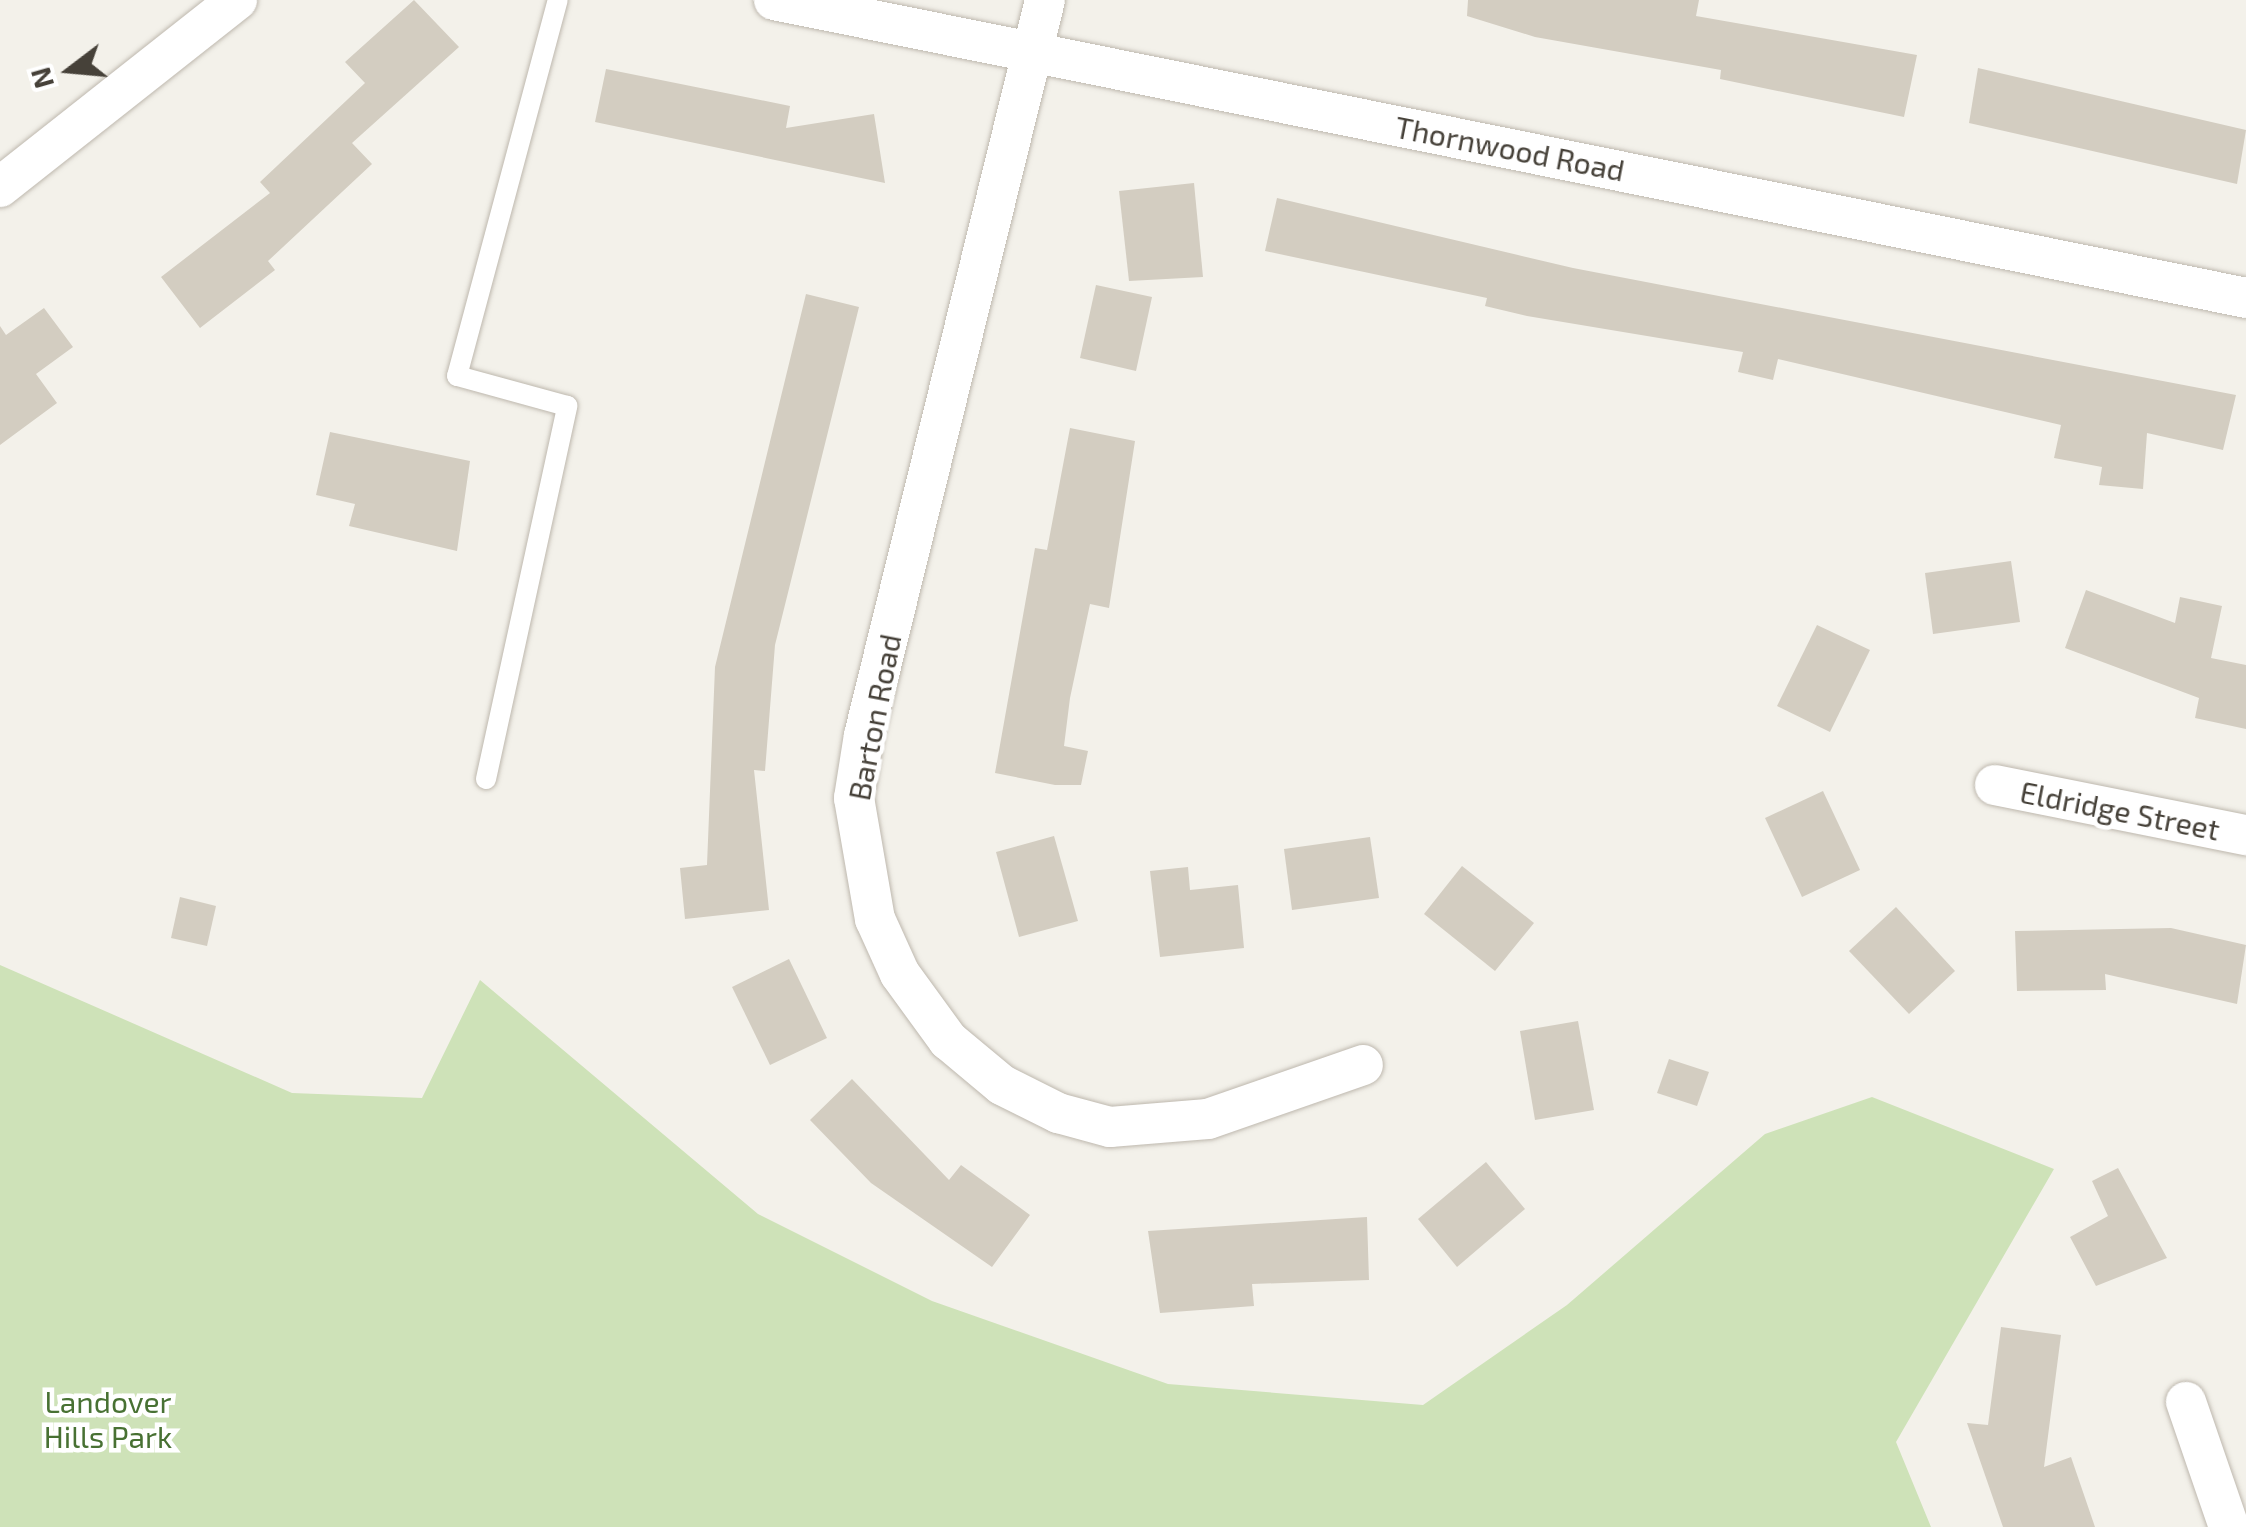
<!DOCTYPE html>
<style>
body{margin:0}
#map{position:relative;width:2246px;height:1527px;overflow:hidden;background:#f3f1ea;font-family:"Exo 2",sans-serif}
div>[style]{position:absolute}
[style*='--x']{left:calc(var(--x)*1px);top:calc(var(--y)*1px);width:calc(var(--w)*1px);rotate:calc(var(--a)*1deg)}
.green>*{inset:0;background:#cee2b8}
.building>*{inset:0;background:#d3cdc1}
.roads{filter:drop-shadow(0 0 2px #beb8ae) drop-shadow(0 0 2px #beb8ae)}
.lane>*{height:20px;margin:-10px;padding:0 10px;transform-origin:10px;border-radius:10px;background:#fff}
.street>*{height:40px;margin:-20px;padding:0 20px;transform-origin:20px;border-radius:20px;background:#fff}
span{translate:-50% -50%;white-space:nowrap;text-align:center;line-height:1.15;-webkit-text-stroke:9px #fff;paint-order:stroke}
.street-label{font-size:30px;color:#464139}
.park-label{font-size:30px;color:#487133}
.north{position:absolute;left:20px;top:20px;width:100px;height:100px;-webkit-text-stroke:8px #fff;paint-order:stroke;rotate:254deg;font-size:28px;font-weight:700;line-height:40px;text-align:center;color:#464139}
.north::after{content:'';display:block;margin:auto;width:35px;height:45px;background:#464139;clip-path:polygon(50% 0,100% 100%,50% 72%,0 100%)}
</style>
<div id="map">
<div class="green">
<div style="clip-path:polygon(0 965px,292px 1093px,422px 1098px,480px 980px,758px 1214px,932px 1301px,1168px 1384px,1423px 1405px,1567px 1305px,1765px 1134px,1872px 1097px,2054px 1169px,1896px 1442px,1931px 1527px,0 1527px)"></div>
</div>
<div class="building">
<div style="clip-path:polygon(414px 0,459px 47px,352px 143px,372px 164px,268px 261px,275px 270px,200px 328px,161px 277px,270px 193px,260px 182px,365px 83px,345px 62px)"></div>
<div style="clip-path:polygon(1468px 0,1699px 0,1696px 16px,1917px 55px,1904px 117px,1720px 79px,1721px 70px,1535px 37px,1467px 16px)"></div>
<div style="clip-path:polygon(1978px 68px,2246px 130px,2237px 184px,1969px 123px)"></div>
<div style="clip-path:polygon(606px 69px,790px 106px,786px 128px,874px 114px,885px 183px,595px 122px)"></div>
<div style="clip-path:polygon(1194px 183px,1203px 277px,1129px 281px,1119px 191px)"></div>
<div style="clip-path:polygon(1277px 198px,1573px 268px,2236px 395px,2223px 450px,2147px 433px,2143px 489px,2099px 485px,2102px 467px,2054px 458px,2061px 425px,1778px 359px,1773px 380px,1738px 372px,1743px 352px,1527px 316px,1485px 306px,1487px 298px,1265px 251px)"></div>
<div style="clip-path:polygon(1096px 285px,1152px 297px,1136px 371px,1080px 358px)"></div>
<div style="clip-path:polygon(806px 294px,859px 307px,775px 645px,765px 771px,754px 770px,769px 910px,685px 919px,680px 868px,707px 865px,715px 667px)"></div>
<div style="clip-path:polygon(44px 308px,73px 347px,36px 374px,57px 403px,0 445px,0 326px,6px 335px)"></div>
<div style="clip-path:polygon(1070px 428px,1135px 441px,1109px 608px,1090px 604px,1070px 698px,1064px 746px,1088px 751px,1081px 785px,1055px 785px,995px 773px,1035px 548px,1047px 550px)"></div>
<div style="clip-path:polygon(330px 432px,470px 461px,457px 551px,349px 526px,355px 504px,316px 495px)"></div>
<div style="clip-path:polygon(2011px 561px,2020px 622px,1933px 634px,1925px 573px)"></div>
<div style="clip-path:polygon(2086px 590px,2175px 623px,2180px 597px,2222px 606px,2211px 658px,2246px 665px,2246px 729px,2195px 718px,2199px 698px,2065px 648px)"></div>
<div style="clip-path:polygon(1817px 625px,1870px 650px,1830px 732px,1777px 706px)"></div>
<div style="clip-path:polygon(1823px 791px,1860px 870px,1802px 897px,1765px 818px)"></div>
<div style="clip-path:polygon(1054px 836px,1078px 921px,1019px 937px,996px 852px)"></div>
<div style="clip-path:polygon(1370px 837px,1379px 898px,1292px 910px,1284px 849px)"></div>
<div style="clip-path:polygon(1462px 866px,1534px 923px,1495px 971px,1424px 914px)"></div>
<div style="clip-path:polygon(1188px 867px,1190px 890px,1238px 885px,1244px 948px,1160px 957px,1150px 871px)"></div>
<div style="clip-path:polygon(180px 897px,216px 906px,207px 946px,171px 938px)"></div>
<div style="clip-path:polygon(1896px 907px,1955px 971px,1909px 1014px,1849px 951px)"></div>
<div style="clip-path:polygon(2171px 928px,2246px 945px,2237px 1004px,2105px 974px,2106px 990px,2017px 991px,2015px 931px)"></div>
<div style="clip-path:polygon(789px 959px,827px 1038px,770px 1065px,732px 987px)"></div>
<div style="clip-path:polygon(1578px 1021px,1594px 1110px,1535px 1120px,1520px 1031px)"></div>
<div style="clip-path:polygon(1669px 1059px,1709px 1072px,1697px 1106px,1657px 1093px)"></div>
<div style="clip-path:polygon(852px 1079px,949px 1180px,961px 1165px,1030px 1215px,992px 1267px,871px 1183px,810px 1120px)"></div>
<div style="clip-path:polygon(1486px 1162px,1525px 1209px,1457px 1267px,1418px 1219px)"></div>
<div style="clip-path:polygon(2118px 1168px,2167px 1258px,2096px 1286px,2070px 1237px,2108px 1216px,2092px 1181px)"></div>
<div style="clip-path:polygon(1367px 1217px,1369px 1280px,1252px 1284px,1254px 1306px,1160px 1313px,1148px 1231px)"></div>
<div style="clip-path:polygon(2001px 1327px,2061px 1335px,2044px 1467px,2071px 1457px,2095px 1527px,2003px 1527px,1967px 1423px,1988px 1425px)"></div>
</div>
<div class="roads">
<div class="lane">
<div style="--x:486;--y:779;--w:382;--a:-77.7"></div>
<div style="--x:567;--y:406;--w:114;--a:-164.7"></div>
<div style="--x:457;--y:376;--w:389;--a:-75"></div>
</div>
<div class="street">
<div style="--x:774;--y:0;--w:1502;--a:11.44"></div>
<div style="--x:1045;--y:0;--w:757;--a:103.83"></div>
<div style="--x:864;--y:735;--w:64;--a:99"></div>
<div style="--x:854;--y:798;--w:123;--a:80.2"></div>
<div style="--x:875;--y:919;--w:60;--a:65.6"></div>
<div style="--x:900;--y:974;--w:82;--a:54"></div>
<div style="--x:948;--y:1040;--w:70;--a:39.8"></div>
<div style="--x:1002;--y:1085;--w:63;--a:26.6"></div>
<div style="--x:1058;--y:1113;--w:54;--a:15.1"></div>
<div style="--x:1110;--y:1127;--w:98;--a:-4.7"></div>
<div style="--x:1208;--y:1119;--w:164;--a:-19.2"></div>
<div style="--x:0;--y:187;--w:302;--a:-38.3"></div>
<div style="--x:1995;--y:785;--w:256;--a:11.3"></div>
<div style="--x:2186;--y:1402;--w:132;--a:71"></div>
</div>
</div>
<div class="street-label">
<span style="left:1510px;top:148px;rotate:11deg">Thornwood Road</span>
<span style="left:874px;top:717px;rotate:-79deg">Barton Road</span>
<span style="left:2120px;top:810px;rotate:11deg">Eldridge Street</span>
</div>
<div class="park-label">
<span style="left:108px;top:1418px">Landover<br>Hills Park</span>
</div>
<div class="north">N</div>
</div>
